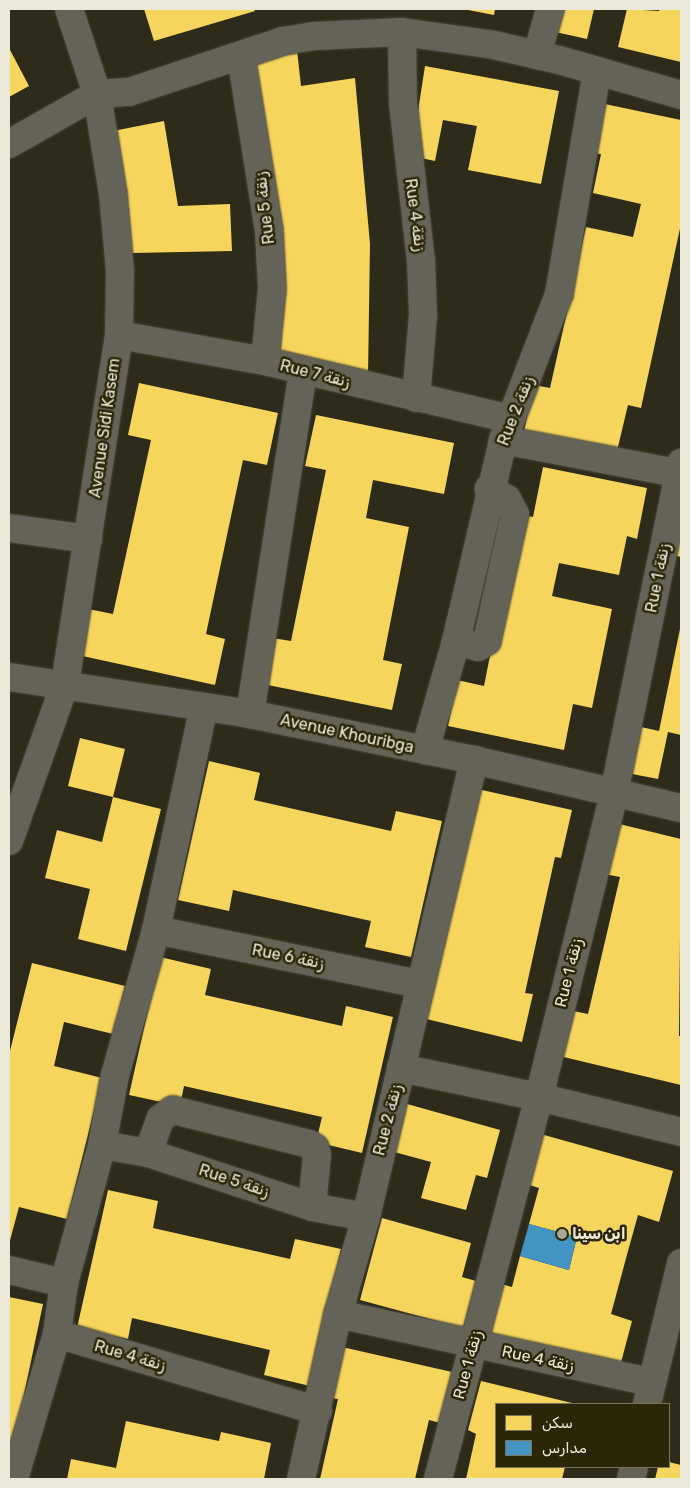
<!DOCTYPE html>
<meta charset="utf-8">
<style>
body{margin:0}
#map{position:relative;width:690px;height:1488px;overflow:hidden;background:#2e2b1b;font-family:Rubik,Cairo,sans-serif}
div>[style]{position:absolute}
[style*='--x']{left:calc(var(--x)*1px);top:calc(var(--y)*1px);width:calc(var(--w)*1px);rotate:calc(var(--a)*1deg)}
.homes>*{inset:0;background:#f6d55c}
.schools>*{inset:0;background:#4393c3}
.roads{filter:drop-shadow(0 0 1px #494639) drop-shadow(0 0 1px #494639)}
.minor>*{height:28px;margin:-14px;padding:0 14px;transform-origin:14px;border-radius:14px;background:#656357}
.dots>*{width:14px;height:14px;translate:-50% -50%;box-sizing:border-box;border:2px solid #2c2609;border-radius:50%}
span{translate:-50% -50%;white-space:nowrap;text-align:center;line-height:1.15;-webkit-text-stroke:5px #2c2609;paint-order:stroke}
.street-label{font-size:16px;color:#ece8d8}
.poi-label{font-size:16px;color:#ece8d8;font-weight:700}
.left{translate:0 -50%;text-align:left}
.frame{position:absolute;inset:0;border:10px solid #ece8d8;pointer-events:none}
.legend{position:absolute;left:495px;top:1403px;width:175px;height:65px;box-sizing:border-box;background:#2c2609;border:1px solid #79745c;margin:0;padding:6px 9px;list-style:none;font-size:15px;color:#ece8d8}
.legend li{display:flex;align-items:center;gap:10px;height:25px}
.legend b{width:25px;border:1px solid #79745c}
</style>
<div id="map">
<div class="homes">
<div style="clip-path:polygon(144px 9px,254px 9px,255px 11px,154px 41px)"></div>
<div style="clip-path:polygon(463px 9px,495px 9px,494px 15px)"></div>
<div style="clip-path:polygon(556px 9px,594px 9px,587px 39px,551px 31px)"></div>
<div style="clip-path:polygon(627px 9px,659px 11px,660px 9px,681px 9px,681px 62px,618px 47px)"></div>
<div style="clip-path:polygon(9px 48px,29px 86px,9px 97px)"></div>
<div style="clip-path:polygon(297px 50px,301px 86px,355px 78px,370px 244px,368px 376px,277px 351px,250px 63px)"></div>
<div style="clip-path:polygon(425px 66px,559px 91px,541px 184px,468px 170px,477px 126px,443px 120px,435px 161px,411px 156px)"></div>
<div style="clip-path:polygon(600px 103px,681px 120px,681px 224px,641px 408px,628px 405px,617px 451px,524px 431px,534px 385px,550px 388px,586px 227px,633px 237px,641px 204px,593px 193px,601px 154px,591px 153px)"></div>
<div style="clip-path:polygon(164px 121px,178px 206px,230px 204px,232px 251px,132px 253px,113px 131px)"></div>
<div style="clip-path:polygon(139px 383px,278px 413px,267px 465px,243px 460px,206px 634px,225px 639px,215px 685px,78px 655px,88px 609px,113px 614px,151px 440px,128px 435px)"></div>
<div style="clip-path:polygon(316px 415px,454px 443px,444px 494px,373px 480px,366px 518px,409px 527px,383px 660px,402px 664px,392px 710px,258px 683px,266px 637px,291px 641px,326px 470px,305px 466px)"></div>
<div style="clip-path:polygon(543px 467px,647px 488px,637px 539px,627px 536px,619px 575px,559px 563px,552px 596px,612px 609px,592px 708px,573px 704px,564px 750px,448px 726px,457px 680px,484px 686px,518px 514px,533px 517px)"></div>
<div style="clip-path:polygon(681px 517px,681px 557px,673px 555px)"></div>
<div style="clip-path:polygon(681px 624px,681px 735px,668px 732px,658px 779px,622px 772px,632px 725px,659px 731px)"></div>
<div style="clip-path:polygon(80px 738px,125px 749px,113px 797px,161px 809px,126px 951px,78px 939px,90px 889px,45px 878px,57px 830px,102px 842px,113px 797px,68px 786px)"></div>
<div style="clip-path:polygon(209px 761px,260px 773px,254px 800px,391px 831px,396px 811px,442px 821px,411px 957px,365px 947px,371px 921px,233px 890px,229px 911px,178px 900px)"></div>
<div style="clip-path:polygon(473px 788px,572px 810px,561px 858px,555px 857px,525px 993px,533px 994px,522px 1042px,418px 1017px)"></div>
<div style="clip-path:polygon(611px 822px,681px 839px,679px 1036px,681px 1036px,681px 1085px,551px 1054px,564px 1009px,588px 1014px,620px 877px,599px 873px)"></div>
<div style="clip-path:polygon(160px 957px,211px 969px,205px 995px,342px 1026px,346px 1006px,393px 1017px,362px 1153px,316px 1142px,322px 1117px,184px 1086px,180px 1106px,129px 1095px)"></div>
<div style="clip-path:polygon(32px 963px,125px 986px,113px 1034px,64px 1022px,54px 1066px,102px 1078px,67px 1219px,19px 1207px,9px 1244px,9px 1055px)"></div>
<div style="clip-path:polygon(400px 1102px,500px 1130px,487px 1178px,476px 1175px,466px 1210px,421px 1198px,431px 1162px,387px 1150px)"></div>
<div style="clip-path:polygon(537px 1133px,673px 1171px,659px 1222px,638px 1215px,628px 1251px,611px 1314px,632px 1321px,619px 1370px,480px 1331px,494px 1282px,512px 1287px,520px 1256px,569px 1270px,577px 1237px,529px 1224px,539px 1188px,523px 1183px)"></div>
<div style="clip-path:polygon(108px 1190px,158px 1201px,153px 1228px,290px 1259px,295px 1239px,341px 1249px,310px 1386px,264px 1375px,270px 1350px,132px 1318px,128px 1339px,77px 1328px)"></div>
<div style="clip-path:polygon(382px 1218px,471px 1243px,462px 1277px,476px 1281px,463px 1328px,360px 1300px)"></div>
<div style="clip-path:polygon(9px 1297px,43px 1304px,10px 1461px,9px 1461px)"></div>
<div style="clip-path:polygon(342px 1347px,452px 1372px,440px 1423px,429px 1420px,415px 1479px,320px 1479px,338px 1399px,331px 1398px)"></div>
<div style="clip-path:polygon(481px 1381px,576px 1404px,496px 1404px,496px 1467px,565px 1467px,562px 1479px,466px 1479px,476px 1434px,468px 1430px)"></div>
<div style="clip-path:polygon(126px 1421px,219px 1441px,221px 1432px,271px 1443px,264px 1479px,67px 1479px,71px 1459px,116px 1468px)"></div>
<div style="clip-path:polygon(669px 1462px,681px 1465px,681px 1479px,655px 1479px,658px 1467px,669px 1467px)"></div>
</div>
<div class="schools">
<div style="clip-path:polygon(529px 1224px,577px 1237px,569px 1270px,520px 1256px)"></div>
</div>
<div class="roads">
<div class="minor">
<div style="--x:402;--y:32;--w:71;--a:89.2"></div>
<div style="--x:403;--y:103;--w:158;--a:83.5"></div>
<div style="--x:421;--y:260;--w:55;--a:87.9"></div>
<div style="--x:423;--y:315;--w:83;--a:94.8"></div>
<div style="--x:537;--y:55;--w:48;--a:-74.2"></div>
<div style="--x:241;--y:56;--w:177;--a:80.9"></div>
<div style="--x:269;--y:231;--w:58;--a:87"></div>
<div style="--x:272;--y:289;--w:72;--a:95.6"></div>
<div style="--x:9;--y:144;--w:101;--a:-29.6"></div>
<div style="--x:97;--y:94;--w:32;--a:-4"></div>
<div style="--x:129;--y:92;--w:162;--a:-18.3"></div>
<div style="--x:283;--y:41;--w:31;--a:-9"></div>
<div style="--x:314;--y:36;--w:88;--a:-2.6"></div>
<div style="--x:402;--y:32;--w:93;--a:8"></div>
<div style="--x:494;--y:45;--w:67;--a:13"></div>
<div style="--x:559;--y:60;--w:127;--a:16"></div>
<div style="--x:119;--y:335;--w:148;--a:10.1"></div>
<div style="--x:265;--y:361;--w:253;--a:13.3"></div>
<div style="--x:503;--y:440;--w:181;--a:10.8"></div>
<div style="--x:9;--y:528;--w:80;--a:7.9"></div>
<div style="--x:456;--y:641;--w:23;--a:15"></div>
<div style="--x:478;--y:647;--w:11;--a:-34"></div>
<div style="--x:487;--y:641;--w:130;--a:-77.6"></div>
<div style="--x:515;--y:514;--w:17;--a:-118"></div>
<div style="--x:507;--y:499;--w:21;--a:-151"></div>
<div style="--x:9;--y:677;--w:244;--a:8.7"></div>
<div style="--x:250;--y:714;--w:229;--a:11.6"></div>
<div style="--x:474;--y:760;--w:212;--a:13.1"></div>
<div style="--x:250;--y:714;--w:346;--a:-81.2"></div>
<div style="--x:425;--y:750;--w:113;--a:-74.1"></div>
<div style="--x:456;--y:641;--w:206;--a:-76.8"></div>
<div style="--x:503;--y:440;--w:156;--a:-69"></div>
<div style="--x:559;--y:294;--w:226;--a:-80.3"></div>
<div style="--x:9;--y:841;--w:167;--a:-70.4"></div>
<div style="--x:65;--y:684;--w:353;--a:-81.2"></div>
<div style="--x:119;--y:335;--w:64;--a:-89.1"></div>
<div style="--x:120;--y:271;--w:77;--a:-95.2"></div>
<div style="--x:113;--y:194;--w:101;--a:-99.1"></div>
<div style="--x:97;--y:94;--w:89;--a:-108.2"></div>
<div style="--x:156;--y:930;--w:269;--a:11.6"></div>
<div style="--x:401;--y:1068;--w:141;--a:11.9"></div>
<div style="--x:539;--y:1097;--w:146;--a:13.8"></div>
<div style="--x:102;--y:1145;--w:47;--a:9.9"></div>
<div style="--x:148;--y:1153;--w:173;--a:18.2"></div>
<div style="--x:312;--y:1207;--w:55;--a:10.5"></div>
<div style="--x:148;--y:1153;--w:37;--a:-70"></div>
<div style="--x:161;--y:1118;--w:14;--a:-34"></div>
<div style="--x:173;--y:1110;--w:140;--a:14"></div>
<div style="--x:309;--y:1144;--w:7;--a:34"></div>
<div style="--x:315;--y:1148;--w:7;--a:74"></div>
<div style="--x:317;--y:1155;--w:52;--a:95.5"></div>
<div style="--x:9;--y:1270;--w:57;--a:13.3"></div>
<div style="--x:338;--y:1314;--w:320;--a:12.3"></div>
<div style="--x:57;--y:1334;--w:272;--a:16.4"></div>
<div style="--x:647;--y:1404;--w:145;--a:-76.4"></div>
<div style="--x:14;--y:1479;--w:151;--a:-73.5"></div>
<div style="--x:57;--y:1334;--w:51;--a:-82.2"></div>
<div style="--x:64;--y:1283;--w:143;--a:-74.6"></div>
<div style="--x:102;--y:1145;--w:71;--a:-79.5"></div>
<div style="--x:115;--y:1075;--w:151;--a:-74.2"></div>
<div style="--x:156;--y:930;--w:228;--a:-77.9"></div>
<div style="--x:301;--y:1479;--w:169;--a:-77.4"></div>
<div style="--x:338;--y:1314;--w:101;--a:-73.9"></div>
<div style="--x:366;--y:1217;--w:470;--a:-76.7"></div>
<div style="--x:438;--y:1479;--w:395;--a:-75.2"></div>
<div style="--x:539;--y:1097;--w:313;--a:-76.1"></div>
<div style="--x:614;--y:793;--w:337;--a:-78.5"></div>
<div style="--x:631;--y:1479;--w:12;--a:-76"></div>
</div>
</div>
<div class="dots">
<div style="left:562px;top:1234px;background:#aaa696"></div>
</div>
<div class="street-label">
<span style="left:265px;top:208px;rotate:-97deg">Rue 5 زنقة</span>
<span style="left:415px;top:215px;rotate:82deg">Rue 4 زنقة</span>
<span style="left:315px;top:374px;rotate:14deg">Rue 7 زنقة</span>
<span style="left:516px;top:411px;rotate:-69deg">Rue 2 زنقة</span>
<span style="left:105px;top:428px;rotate:-82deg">Avenue Sidi Kasem</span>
<span style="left:658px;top:578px;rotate:-79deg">Rue 1 زنقة</span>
<span style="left:347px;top:734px;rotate:12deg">Avenue Khouribga</span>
<span style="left:288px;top:957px;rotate:11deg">Rue 6 زنقة</span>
<span style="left:569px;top:973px;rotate:-76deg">Rue 1 زنقة</span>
<span style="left:388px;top:1120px;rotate:-76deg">Rue 2 زنقة</span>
<span style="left:234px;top:1181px;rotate:18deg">Rue 5 زنقة</span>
<span style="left:130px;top:1356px;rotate:16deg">Rue 4 زنقة</span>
<span style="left:538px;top:1359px;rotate:12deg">Rue 4 زنقة</span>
<span style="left:468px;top:1365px;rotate:-75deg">Rue 1 زنقة</span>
</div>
<div class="poi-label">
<span class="left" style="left:572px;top:1234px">ابن سينا</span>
</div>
<div class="frame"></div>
<ul class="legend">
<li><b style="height:14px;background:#f6d55c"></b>سكن</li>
<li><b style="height:14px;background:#4393c3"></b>مدارس</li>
</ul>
</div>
